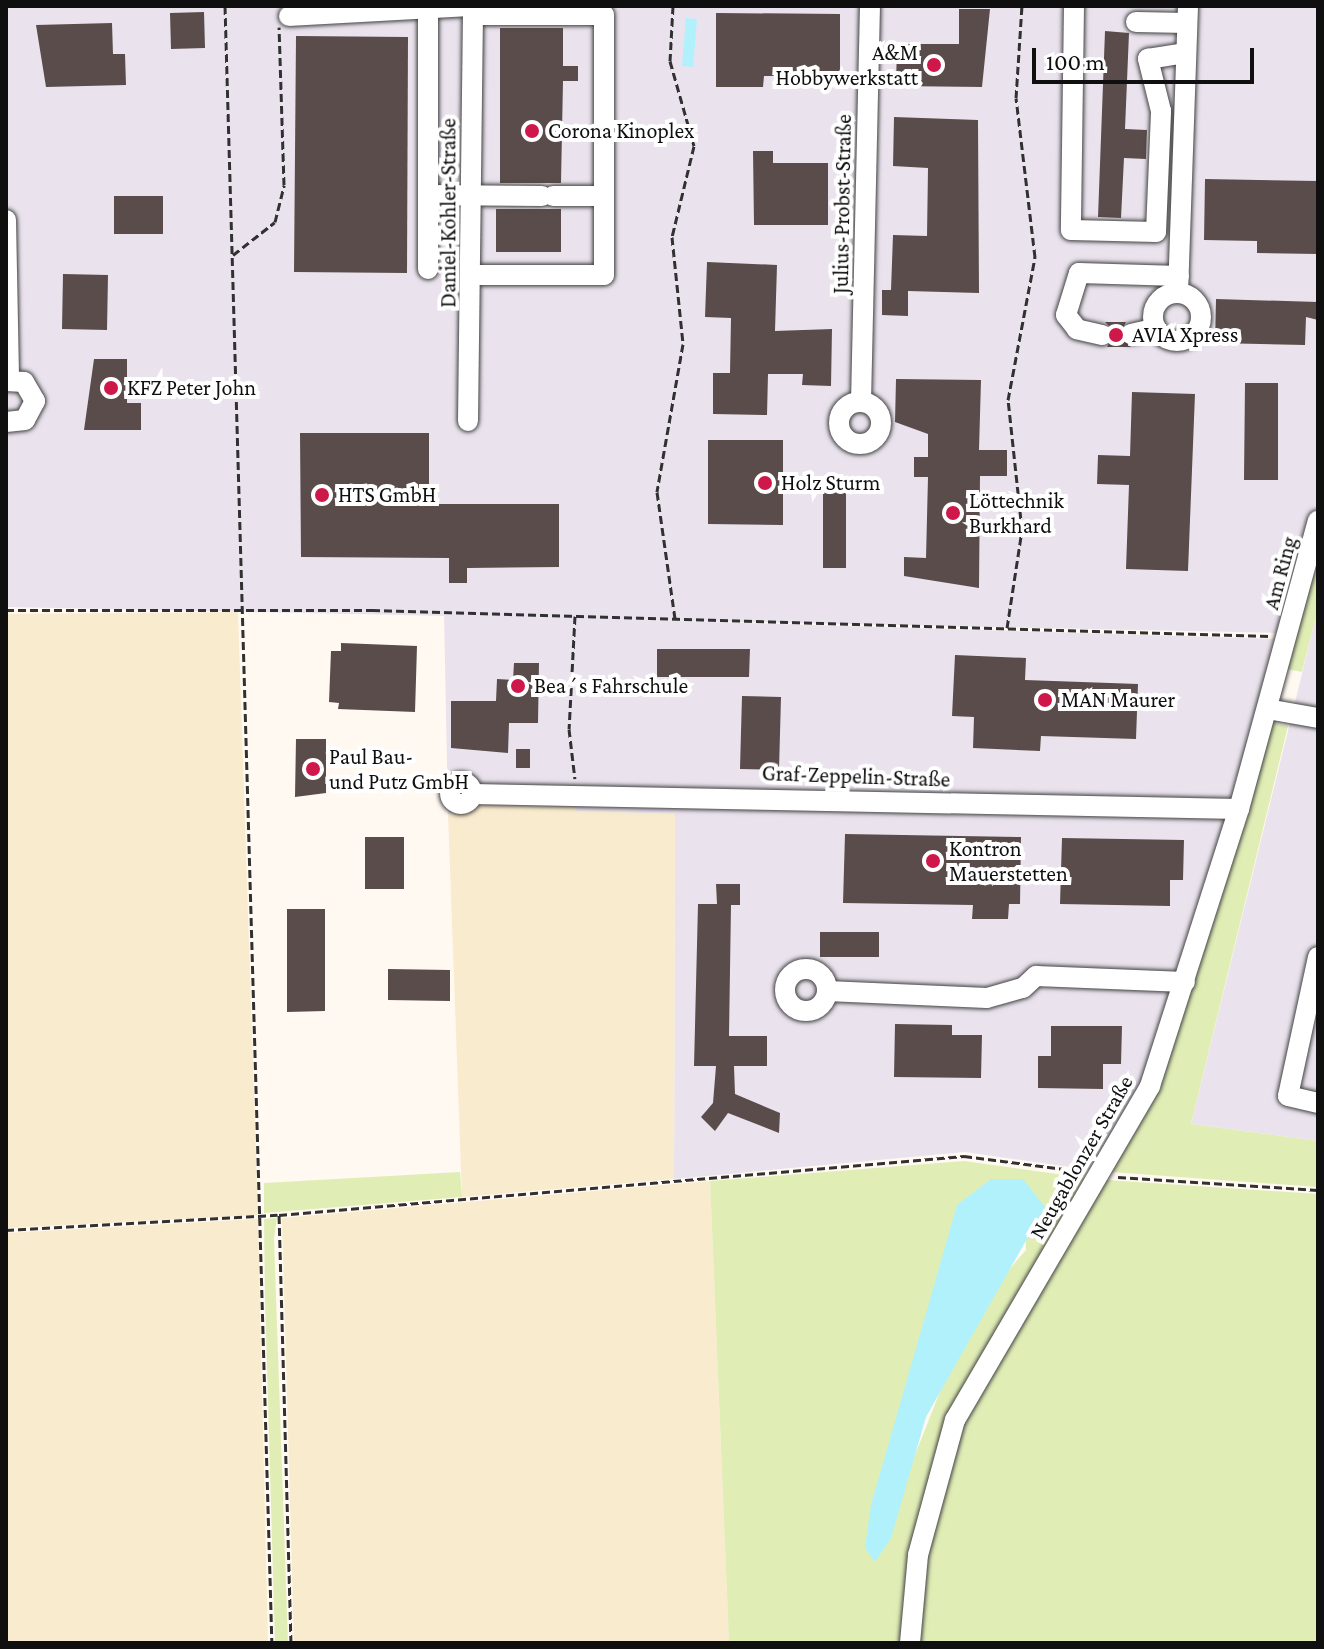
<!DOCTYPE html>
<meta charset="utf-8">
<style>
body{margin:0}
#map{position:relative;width:1324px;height:1649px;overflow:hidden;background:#fff9f1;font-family:"Crimson Pro",serif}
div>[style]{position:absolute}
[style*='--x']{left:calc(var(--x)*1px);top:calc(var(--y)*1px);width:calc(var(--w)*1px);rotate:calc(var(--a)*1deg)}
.industrial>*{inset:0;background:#eae3ee}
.farmland>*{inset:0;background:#f9ebce}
.green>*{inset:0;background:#e0eeb6}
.water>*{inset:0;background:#b0f1fc}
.building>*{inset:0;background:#594c4a}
.path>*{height:3px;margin-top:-1.5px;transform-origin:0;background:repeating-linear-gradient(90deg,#313131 0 8px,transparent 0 12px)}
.roads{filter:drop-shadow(0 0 2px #424242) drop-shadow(0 0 2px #424242)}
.minor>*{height:20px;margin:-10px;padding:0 10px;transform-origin:10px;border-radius:10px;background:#fff}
.minor>.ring{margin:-10px;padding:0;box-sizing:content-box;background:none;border:20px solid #fff;border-radius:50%}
.dots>*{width:22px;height:22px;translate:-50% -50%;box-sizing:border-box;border:4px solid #fff;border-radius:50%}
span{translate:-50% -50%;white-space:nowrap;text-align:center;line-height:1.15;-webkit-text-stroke:8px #fff;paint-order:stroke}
.poi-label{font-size:22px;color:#0f0f0f}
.right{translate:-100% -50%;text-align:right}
.left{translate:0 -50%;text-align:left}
.street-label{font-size:22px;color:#0f0f0f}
.frame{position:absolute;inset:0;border:8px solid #0f0f0f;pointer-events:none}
.scale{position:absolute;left:1032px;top:48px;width:222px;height:36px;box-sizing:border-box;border:4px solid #0f0f0f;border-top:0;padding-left:10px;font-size:24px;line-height:28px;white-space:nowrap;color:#0f0f0f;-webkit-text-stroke:6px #fff;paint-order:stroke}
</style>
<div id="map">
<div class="industrial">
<div style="clip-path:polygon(6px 6px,1318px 6px,1318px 506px,1285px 633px,6px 607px)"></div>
<div style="clip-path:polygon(1318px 609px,1318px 1141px,1191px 1124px)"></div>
<div style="clip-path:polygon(444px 614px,1283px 639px,1144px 1085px,1097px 1171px,965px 1152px,674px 1179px,675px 814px,575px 811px,571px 797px,448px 814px)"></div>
</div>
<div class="farmland">
<div style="clip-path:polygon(238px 612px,258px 1215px,6px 1228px,6px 614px)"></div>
<div style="clip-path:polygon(477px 796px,571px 797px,576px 811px,675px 814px,674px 1179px,462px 1197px,448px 814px,468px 814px)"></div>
<div style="clip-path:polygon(710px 1181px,729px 1643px,294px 1643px,282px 1218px)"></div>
<div style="clip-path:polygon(258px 1219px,268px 1643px,6px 1643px,6px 1233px)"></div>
</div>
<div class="green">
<div style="clip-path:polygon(1318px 547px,1318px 609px,1302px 672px,1287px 669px)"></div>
<div style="clip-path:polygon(1272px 723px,1288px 726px,1191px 1124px,1318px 1141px,1318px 1187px,1111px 1172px)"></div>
<div style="clip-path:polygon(evenodd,964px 1161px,1093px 1179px,951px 1417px,902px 1643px,729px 1643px,710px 1181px,964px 1161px,1023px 1179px,1026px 1250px,1001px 1279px,945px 1379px,909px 1470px,865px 1548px,1023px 1179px)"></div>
<div style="clip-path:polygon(460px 1172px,462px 1197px,264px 1213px,264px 1183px)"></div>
<div style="clip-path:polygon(1106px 1180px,1318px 1194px,1318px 1643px,915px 1643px,923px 1557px,959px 1423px)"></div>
<div style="clip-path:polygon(277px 1218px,274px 1238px,288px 1643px,275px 1643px,265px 1298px,264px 1219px)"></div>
</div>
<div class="water">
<div style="clip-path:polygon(686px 18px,697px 19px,693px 67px,682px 66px)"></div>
<div style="clip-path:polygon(991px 1179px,1023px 1179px,1045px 1207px,926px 1417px,891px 1538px,875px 1562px,865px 1548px,871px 1505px,957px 1205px)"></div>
</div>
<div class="building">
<div style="clip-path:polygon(959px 9px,990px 9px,982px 87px,896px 86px,897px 44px,959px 44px)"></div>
<div style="clip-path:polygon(204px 12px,205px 48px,171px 49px,170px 13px)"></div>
<div style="clip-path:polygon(716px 13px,840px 14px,840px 76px,764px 76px,763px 87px,716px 87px)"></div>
<div style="clip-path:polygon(112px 23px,113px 54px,125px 54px,126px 85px,46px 87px,36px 25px)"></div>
<div style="clip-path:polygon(500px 28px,563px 28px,563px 66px,578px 66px,578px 81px,563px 81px,561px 183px,500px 183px)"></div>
<div style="clip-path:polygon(1105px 31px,1129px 33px,1125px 129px,1147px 130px,1146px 159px,1124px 158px,1121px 218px,1098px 217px)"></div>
<div style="clip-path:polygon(296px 36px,408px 37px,407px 273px,294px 272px)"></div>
<div style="clip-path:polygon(894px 117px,978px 120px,979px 293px,908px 291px,908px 316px,882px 315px,882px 290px,891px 290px,893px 235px,927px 236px,928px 168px,893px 166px)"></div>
<div style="clip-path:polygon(753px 151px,773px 151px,773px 163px,828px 163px,828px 225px,754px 225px)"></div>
<div style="clip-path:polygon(1205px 179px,1318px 181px,1318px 254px,1257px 253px,1257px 241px,1204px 240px)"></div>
<div style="clip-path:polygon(114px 196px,163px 196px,163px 234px,114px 234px)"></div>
<div style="clip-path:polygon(496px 209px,561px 209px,561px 252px,496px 252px)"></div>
<div style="clip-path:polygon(707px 262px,777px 265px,775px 331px,832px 329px,831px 386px,802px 385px,803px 374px,768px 374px,767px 415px,713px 414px,713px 373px,730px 373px,731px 318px,705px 317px)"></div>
<div style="clip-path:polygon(63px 274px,108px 275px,107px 330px,62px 329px)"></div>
<div style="clip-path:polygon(1216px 299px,1318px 302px,1318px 320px,1306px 317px,1305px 345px,1215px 343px)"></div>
<div style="clip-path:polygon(1105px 322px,1126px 322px,1118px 336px,1131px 347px,1107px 347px,1115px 332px)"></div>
<div style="clip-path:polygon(94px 359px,127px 359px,127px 403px,141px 403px,141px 430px,84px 430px)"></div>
<div style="clip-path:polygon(896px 379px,981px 380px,979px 450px,1007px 450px,1007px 476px,980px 476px,979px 588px,904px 576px,904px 557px,926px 558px,928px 477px,914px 477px,914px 457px,928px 457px,928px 434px,895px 422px)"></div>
<div style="clip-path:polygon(1245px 383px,1278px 383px,1278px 480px,1244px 480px)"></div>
<div style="clip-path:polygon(1132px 392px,1195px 394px,1188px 571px,1126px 569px,1129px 485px,1097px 484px,1098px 455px,1130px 456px)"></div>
<div style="clip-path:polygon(300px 433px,429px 433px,429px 504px,559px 504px,559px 567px,467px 568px,467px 583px,449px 583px,449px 558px,301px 557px)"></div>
<div style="clip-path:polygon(708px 440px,783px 440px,783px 525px,708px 524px)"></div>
<div style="clip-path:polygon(823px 485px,846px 485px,846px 568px,823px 568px)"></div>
<div style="clip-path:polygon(341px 643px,417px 646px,415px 712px,338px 709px,339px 703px,329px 702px,331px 651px,341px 651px)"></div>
<div style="clip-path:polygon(657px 649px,750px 649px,749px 677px,657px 677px)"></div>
<div style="clip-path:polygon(955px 655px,1026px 658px,1025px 680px,1138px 684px,1136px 739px,1041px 736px,1040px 751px,973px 748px,974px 717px,952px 716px)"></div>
<div style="clip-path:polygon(514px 663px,539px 663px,538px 723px,509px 723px,508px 753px,451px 748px,451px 701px,496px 701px,497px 679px,513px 680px)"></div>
<div style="clip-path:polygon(742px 696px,781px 697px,779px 770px,740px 769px)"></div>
<div style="clip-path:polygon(296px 739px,326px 739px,326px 793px,295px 797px)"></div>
<div style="clip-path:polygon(516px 749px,530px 749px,530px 768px,516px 768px)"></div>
<div style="clip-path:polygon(845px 834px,1021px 837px,1020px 904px,1009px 904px,1008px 919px,972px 919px,973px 905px,843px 903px)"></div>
<div style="clip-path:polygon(365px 837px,404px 837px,404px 889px,365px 889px)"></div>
<div style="clip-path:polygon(1062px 838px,1184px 840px,1183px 880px,1170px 880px,1170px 906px,1060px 904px)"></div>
<div style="clip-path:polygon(716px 884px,740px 884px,740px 905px,731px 905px,729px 1036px,767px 1036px,767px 1066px,734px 1066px,735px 1094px,780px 1113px,779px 1133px,728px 1113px,715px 1131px,701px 1117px,713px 1103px,716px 1066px,694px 1066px,698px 904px,717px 904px)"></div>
<div style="clip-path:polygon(287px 909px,325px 909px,325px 1011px,287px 1012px)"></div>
<div style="clip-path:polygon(820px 932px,879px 932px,879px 957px,820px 957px)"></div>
<div style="clip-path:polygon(388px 969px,450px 970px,450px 1001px,388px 1000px)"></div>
<div style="clip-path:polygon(895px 1024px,952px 1025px,952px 1035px,982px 1035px,981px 1078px,894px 1077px)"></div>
<div style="clip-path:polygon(1051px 1026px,1122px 1026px,1121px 1064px,1103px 1064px,1103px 1089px,1038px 1088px,1038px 1056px,1051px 1056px)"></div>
</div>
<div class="path">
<div style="--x:225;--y:6;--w:1638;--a:88.36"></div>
<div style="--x:673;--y:6;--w:55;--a:93.1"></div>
<div style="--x:670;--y:61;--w:88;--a:74.2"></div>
<div style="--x:694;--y:146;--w:94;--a:103.6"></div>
<div style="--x:672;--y:237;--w:108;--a:84.1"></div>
<div style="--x:683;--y:344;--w:150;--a:100"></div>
<div style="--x:657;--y:492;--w:128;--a:81.9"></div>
<div style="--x:233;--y:255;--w:53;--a:-38.2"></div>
<div style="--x:275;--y:222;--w:38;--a:-76"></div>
<div style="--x:284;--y:185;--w:158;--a:-91.8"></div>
<div style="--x:6;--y:610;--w:366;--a:0"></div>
<div style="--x:372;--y:610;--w:898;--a:1.66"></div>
<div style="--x:575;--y:616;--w:113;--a:93"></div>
<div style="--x:569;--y:729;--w:50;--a:83.2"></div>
<div style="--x:1007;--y:628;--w:99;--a:-81.3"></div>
<div style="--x:1022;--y:530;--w:131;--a:-96.1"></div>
<div style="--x:1008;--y:400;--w:146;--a:-79.3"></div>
<div style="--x:1035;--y:257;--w:160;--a:-96.8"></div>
<div style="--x:1016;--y:98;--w:92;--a:-86.3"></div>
<div style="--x:1118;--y:1177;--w:200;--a:3.7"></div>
<div style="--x:6;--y:1230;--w:272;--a:-3.2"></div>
<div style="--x:291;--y:1643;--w:428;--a:-91.6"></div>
<div style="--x:279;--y:1215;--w:688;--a:-4.92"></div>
<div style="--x:964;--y:1156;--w:116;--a:7.4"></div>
</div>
<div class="roads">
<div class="minor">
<div style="--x:1074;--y:6;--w:224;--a:90.8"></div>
<div style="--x:1071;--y:230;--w:85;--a:1.3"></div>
<div style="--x:1156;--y:232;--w:121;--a:-87.6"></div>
<div style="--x:1161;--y:111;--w:54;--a:-104"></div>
<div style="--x:1148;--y:59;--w:37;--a:-9"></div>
<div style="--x:289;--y:16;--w:180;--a:-3.2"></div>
<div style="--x:1136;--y:22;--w:51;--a:1.1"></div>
<div style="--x:428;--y:195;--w:114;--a:0.5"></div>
<div style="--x:553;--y:196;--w:51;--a:0"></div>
<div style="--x:6;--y:220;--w:160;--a:88.9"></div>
<div style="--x:428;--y:269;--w:255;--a:-90"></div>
<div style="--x:472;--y:275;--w:132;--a:0"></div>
<div style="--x:604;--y:275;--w:260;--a:-90"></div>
<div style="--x:604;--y:15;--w:131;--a:180"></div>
<div style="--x:1178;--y:293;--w:287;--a:-88"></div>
<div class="ring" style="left:1153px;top:293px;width:28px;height:28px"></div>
<div style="--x:1131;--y:334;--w:26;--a:-13"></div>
<div style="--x:1102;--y:335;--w:26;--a:-167"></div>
<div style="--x:1077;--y:329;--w:18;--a:-128"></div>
<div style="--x:1066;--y:315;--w:44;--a:-72.8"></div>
<div style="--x:1079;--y:273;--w:100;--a:1.7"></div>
<div style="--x:6;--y:381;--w:18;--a:3"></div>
<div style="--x:24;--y:382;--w:22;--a:60"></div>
<div style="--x:35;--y:401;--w:21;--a:118"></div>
<div style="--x:25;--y:420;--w:19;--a:174"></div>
<div style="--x:861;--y:402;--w:396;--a:-88.7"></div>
<div class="ring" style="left:839px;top:402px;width:22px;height:22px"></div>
<div style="--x:468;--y:421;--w:415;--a:-89.3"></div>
<div style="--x:1267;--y:709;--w:52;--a:10"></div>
<div class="ring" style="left:450px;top:782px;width:2px;height:2px"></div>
<div style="--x:472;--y:794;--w:767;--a:1.12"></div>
<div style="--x:1318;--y:957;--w:142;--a:102.2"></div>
<div style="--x:1288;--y:1096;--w:31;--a:13"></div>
<div class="ring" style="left:785px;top:969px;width:22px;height:22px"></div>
<div style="--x:827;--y:991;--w:160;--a:2.5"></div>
<div style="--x:987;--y:998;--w:37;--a:-16"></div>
<div style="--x:1023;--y:988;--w:18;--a:-43"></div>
<div style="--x:1036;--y:976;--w:149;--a:2.3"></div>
<div style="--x:910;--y:1643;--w:88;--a:-84.8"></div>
<div style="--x:918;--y:1555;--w:140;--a:-74.7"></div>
<div style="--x:955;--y:1420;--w:387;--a:-59.7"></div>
<div style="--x:1150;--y:1086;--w:291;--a:-72.2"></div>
<div style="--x:1239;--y:809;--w:299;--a:-74.7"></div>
</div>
</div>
<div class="dots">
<div style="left:934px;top:65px;background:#ce184a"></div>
<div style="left:532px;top:131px;background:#ce184a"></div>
<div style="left:1116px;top:335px;background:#ce184a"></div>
<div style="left:111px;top:388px;background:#ce184a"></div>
<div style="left:765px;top:483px;background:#ce184a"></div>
<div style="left:322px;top:495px;background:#ce184a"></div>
<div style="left:953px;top:513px;background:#ce184a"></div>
<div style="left:518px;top:686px;background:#ce184a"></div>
<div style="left:1045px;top:700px;background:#ce184a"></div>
<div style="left:313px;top:769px;background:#ce184a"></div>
<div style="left:933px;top:861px;background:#ce184a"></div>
</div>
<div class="poi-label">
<span class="right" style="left:918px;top:65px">A&amp;M<br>Hobbywerkstatt</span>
<span class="left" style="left:548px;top:131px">Corona Kinoplex</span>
<span class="left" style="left:1132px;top:335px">AVIA Xpress</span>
<span class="left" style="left:127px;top:388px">KFZ Peter John</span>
<span class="left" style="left:781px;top:483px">Holz Sturm</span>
<span class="left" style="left:338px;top:495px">HTS GmbH</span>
<span class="left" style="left:969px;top:513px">Löttechnik<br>Burkhard</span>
<span class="left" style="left:534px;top:686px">Bea´s Fahrschule</span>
<span class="left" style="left:1061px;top:700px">MAN Maurer</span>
<span class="left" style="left:329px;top:769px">Paul Bau-<br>und Putz GmbH</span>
<span class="left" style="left:949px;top:861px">Kontron<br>Mauerstetten</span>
</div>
<div class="street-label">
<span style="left:842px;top:204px;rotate:-89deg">Julius-Probst-Straße</span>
<span style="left:448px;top:213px;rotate:-90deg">Daniel-Kohler-Straße</span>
<span style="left:1280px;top:573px;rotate:-75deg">Am Ring</span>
<span style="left:856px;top:776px;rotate:2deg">Graf-Zeppelin-Straße</span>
<span style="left:1081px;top:1157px;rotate:-60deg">Neugablonzer Straße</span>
</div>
<div class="frame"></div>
<div class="scale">100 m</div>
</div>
